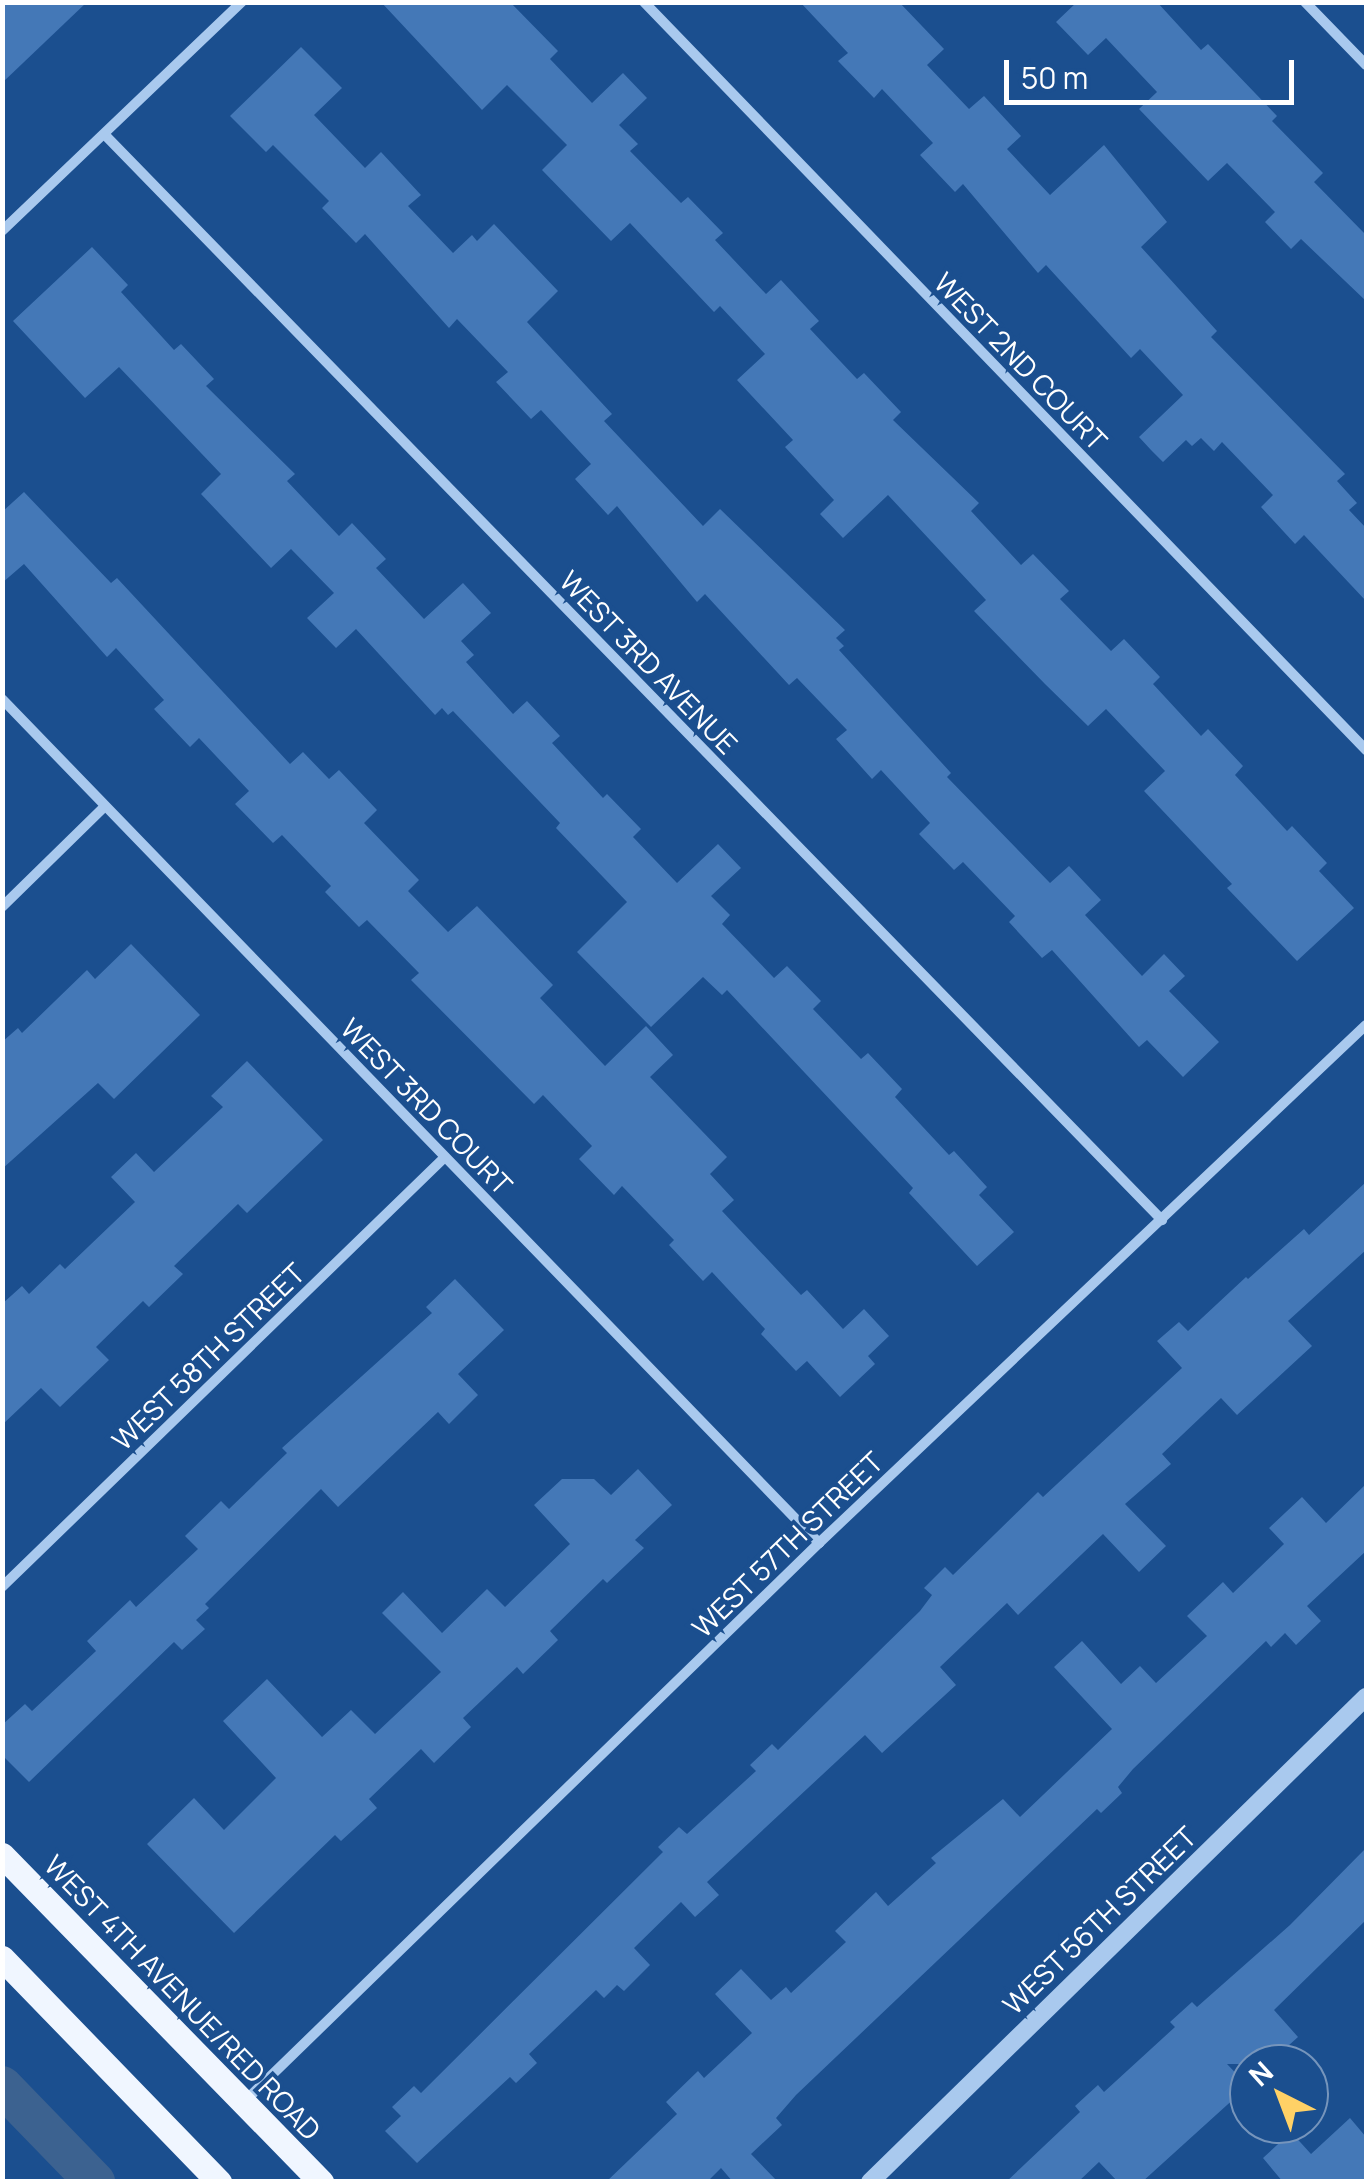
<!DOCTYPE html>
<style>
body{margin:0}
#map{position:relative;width:1369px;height:2184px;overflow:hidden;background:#1b4f8f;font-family:Manrope,sans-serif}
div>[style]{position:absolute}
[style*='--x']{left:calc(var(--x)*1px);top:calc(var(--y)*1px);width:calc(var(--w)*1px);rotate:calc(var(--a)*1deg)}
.canal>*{height:40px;margin:-20px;padding:0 20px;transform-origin:20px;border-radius:20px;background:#3c6290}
.building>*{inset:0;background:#4478b7}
.minor>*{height:10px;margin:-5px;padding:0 5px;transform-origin:5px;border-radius:5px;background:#a9c9ee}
.tertiary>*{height:18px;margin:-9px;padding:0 9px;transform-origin:9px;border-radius:9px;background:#a9c9ee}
.primary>*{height:25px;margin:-12.5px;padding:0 12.5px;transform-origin:12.5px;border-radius:12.5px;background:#f0f6ff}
span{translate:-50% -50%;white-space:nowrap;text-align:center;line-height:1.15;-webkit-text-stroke:8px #1b4f8f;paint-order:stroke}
.street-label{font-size:28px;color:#fff}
.frame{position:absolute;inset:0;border:5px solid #fff;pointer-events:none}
.north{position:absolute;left:1229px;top:2044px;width:100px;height:100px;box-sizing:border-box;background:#1b4f8f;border:2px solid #7695bc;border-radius:50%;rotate:318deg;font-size:28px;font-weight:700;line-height:40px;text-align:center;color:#fff}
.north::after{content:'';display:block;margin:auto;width:35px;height:45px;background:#ffd166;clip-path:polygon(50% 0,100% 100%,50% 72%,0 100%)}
.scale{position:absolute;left:1004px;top:60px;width:290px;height:45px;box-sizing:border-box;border:5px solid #fff;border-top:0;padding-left:12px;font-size:30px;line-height:35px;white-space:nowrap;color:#fff;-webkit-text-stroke:8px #1b4f8f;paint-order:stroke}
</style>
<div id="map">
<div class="canal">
<div style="--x:2;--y:2086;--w:134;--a:45.9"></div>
</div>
<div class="building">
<div style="clip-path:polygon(2px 2px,87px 2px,2px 83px)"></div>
<div style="clip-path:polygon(381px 2px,510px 2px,558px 51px,550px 59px,592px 103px,623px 73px,647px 98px,619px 125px,638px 144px,630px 151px,681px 203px,688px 197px,723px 233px,715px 240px,766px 294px,781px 280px,819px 321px,810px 329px,857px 379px,864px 373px,901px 412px,893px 420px,979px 503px,971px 511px,1021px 565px,1033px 554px,1069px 591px,1060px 599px,1111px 651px,1124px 639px,1160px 677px,1153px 684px,1201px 736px,1208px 729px,1243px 766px,1235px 775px,1287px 831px,1292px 826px,1327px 863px,1319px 871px,1354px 908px,1297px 961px,1227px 888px,1232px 884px,1144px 791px,1165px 771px,1106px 709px,1088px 726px,1045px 684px,974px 611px,986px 600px,888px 495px,843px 538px,820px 514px,834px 500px,785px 447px,793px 440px,737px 380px,765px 354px,720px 306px,714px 312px,630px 223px,611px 241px,542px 170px,567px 145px,507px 85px,482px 110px)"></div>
<div style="clip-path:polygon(800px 2px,899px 2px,944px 49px,927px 65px,969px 109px,984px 96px,1021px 136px,1007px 149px,1050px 195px,1104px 145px,1167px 222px,1141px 247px,1217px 331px,1211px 337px,1345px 474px,1337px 481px,1357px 503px,1349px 510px,1366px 528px,1366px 601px,1304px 535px,1295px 544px,1261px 507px,1273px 495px,1222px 442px,1214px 451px,1201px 438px,1192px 446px,1186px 440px,1163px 462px,1151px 450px,1139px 437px,1183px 395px,1140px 349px,1131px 358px,1046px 265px,1038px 273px,963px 184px,955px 192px,920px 155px,933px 143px,882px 89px,874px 98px,838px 61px,848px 53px)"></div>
<div style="clip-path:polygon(1077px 2px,1157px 2px,1201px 50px,1208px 44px,1277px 116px,1272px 121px,1323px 173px,1314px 182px,1366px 235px,1366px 301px,1301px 239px,1291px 249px,1265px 222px,1275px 212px,1227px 163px,1208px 181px,1139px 109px,1157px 92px,1106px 38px,1088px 55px,1056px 22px)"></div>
<div style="clip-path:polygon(301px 47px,342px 88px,314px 115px,365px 168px,381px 152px,421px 195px,408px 206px,453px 253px,472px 235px,477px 241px,494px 224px,558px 291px,527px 322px,612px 414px,604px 421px,703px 526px,720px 509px,845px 630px,836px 638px,844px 646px,839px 650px,951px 773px,947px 777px,1050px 883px,1069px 866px,1101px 900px,1085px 915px,1142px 976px,1164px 954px,1185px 976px,1169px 991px,1219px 1042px,1183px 1077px,1147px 1040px,1139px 1047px,1052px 950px,1042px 958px,1009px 922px,1015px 916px,963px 862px,954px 870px,919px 834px,930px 823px,881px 770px,872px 779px,836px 739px,847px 730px,797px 678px,789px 685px,705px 594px,697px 602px,617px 506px,608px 515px,575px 479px,591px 464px,541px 410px,531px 419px,496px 382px,508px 372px,457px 319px,449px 328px,365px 234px,356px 243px,322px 208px,329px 201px,273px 145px,266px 152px,230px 116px)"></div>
<div style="clip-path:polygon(92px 247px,128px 285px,121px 292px,174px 350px,181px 344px,214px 379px,206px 386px,295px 474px,287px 481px,339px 536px,352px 523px,386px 559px,376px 568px,424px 619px,463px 583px,491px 613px,461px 641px,474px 655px,466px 662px,513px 714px,527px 701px,560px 736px,552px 743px,603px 798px,607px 794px,641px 829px,633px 837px,677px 883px,718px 844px,741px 868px,711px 896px,730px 915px,722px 924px,774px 978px,787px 966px,821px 1001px,813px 1009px,861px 1059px,868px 1053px,902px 1089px,895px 1097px,949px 1155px,954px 1151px,987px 1187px,979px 1195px,1014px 1232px,977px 1266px,909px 1193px,913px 1188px,727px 990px,722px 995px,703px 977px,651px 1027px,577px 952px,627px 902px,556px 828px,560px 823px,453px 711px,448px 715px,442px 708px,435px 715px,356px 629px,336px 648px,307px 618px,334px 593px,291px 549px,271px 568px,201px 494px,221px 474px,119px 367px,85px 398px,13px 321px)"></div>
<div style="clip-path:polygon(24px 492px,111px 583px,117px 578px,290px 764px,303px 752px,329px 779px,339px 770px,377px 810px,364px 823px,419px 880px,408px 891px,448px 932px,477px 906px,553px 985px,540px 998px,605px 1066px,646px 1026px,673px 1055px,650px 1077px,727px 1157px,710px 1174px,734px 1200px,722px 1211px,801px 1295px,807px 1290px,843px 1329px,864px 1309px,889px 1336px,868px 1356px,875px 1364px,840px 1397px,807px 1361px,796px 1371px,761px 1334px,765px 1329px,712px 1272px,703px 1281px,669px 1245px,674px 1240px,622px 1186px,614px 1195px,579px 1159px,592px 1146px,543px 1095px,534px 1104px,411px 980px,419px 973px,367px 920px,359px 927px,325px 892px,331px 886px,282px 835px,273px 843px,235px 804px,249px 791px,199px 738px,190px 747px,154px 709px,164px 700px,116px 648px,107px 657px,24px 564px,2px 583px,2px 512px)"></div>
<div style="clip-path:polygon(131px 944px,200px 1015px,114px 1099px,98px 1083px,2px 1169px,2px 1042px,18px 1028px,22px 1033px,87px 970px,95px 979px)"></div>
<div style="clip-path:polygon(247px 1061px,323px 1140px,247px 1213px,238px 1204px,174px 1266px,183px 1274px,149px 1307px,143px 1301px,96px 1347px,109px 1360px,60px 1407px,41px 1388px,2px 1425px,2px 1304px,22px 1286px,29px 1294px,60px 1264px,65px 1269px,135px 1202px,111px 1177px,136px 1153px,154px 1172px,223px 1107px,211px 1096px)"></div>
<div style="clip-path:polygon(1366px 1182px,1366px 1250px,1288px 1321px,1312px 1346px,1237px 1415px,1221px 1398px,1162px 1454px,1171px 1464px,1125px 1504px,1166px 1546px,1139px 1572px,1103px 1534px,1018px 1615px,1007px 1603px,940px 1667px,956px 1685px,882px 1753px,865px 1735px,707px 1882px,719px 1895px,695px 1917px,681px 1902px,634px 1948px,650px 1965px,624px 1991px,617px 1985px,604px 1998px,596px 1990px,529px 2054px,537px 2063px,516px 2083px,510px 2077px,417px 2163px,385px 2131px,401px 2116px,392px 2107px,414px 2086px,421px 2093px,663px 1852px,658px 1847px,679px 1827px,687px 1834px,756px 1771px,750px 1765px,772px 1744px,778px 1750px,831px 1698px,920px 1611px,932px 1595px,924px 1588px,945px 1567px,953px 1575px,1038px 1492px,1043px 1497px,1182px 1368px,1157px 1341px,1179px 1322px,1188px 1331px,1246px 1277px,1248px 1279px,1304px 1229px,1309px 1235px)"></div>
<div style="clip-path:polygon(455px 1279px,504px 1330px,458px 1374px,478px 1395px,449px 1424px,438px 1412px,338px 1507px,321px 1489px,205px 1604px,209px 1608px,196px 1620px,205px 1629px,182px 1650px,174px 1642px,29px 1782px,2px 1755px,2px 1725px,25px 1704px,32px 1711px,96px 1651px,87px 1641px,130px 1600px,136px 1607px,198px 1549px,185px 1536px,221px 1501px,229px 1509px,287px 1453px,282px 1448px,432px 1313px,426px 1307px)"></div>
<div style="clip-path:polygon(638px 1469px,672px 1505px,635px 1540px,644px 1548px,607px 1583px,603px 1579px,550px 1631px,558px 1640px,523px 1674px,517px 1667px,463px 1718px,471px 1727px,434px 1763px,421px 1749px,369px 1799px,377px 1808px,341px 1841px,335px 1835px,234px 1933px,147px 1844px,194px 1798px,224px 1830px,276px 1778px,223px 1721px,267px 1679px,322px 1737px,351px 1710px,375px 1734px,441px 1672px,382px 1613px,403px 1592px,442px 1633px,487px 1589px,505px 1607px,570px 1544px,534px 1505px,562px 1479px,594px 1479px,611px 1495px)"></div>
<div style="clip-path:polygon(1366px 1484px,1366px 1551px,1307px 1606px,1321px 1621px,1296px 1645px,1285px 1633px,1271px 1647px,1266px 1641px,1133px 1769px,1118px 1787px,1122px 1793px,1101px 1813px,1097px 1809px,796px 2095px,776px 2118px,782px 2125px,751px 2154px,778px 2182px,733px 2182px,721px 2168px,707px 2182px,606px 2182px,677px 2114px,666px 2102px,698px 2071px,704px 2078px,752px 2033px,715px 1994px,741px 1969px,771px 2000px,786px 1987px,791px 1993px,846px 1942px,835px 1931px,876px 1892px,888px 1906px,936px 1863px,931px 1858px,1003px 1799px,1020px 1817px,1112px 1729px,1054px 1667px,1082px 1641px,1121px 1684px,1140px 1666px,1156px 1683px,1207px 1636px,1187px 1616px,1223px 1582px,1233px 1593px,1284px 1544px,1269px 1528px,1302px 1497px,1326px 1523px)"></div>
<div style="clip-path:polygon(1366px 1848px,1366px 1920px,1274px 2010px,1298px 2037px,1268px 2064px,1227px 2064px,1248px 2086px,1142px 2182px,1118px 2182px,1099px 2162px,1078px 2182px,1006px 2182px,1080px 2112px,1075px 2106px,1098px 2085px,1104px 2092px,1175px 2027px,1170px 2022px,1192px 2002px,1197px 2007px,1290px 1925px)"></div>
<div style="clip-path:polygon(1350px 2118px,1366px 2137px,1366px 2182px,1283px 2182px,1263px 2158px,1291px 2132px,1311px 2154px)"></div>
</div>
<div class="minor">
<div style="--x:644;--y:2;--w:1040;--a:46.01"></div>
<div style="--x:1305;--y:2;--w:88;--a:45.9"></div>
<div style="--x:105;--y:135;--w:1515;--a:45.75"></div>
<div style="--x:2;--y:231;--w:332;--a:-43.7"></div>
<div style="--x:2;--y:699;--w:1175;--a:45.93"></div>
<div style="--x:2;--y:907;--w:144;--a:-44.4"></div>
<div style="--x:2;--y:1587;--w:617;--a:-44.15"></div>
<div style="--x:245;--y:2101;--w:801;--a:-44.19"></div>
<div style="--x:819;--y:1543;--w:753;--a:-43.44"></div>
</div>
<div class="tertiary">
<div style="--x:870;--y:2182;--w:694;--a:-44.36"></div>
</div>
<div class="primary">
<div style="--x:2;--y:1855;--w:457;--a:45.7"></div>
<div style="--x:2;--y:1958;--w:312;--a:45.9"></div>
</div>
<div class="street-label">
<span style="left:1021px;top:361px;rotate:46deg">WEST 2ND COURT</span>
<span style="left:649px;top:662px;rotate:46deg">WEST 3RD AVENUE</span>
<span style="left:427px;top:1106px;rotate:46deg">WEST 3RD COURT</span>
<span style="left:208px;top:1356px;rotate:-44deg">WEST 58TH STREET</span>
<span style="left:787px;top:1544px;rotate:-44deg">WEST 57TH STREET</span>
<span style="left:1099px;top:1920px;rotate:-44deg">WEST 56TH STREET</span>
<span style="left:183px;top:1997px;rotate:46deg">WEST 4TH AVENUE/RED ROAD</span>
</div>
<div class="frame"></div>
<div class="north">N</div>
<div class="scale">50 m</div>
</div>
